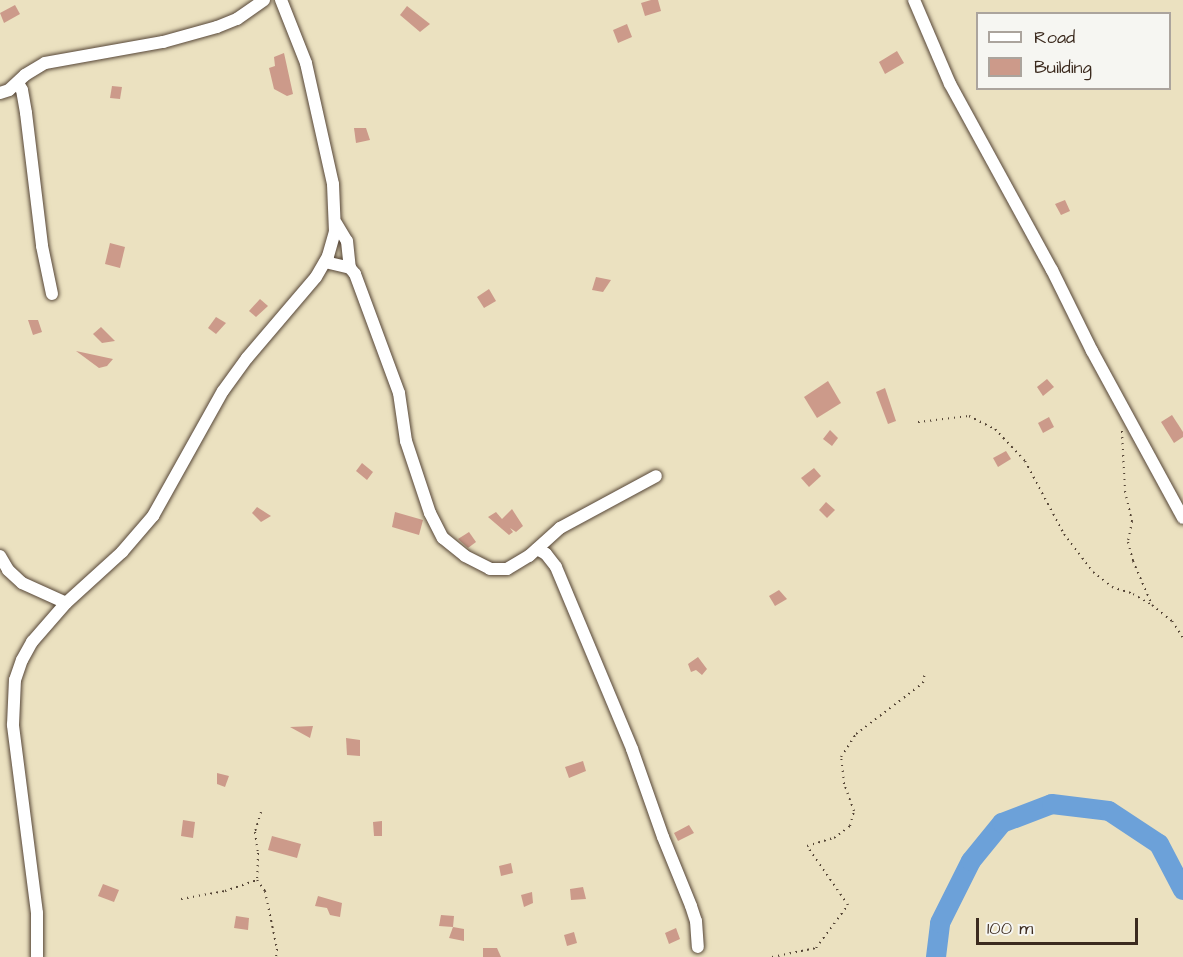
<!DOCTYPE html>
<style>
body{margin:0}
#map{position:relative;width:1183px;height:957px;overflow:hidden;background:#ebe1c0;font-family:"Architects Daughter",sans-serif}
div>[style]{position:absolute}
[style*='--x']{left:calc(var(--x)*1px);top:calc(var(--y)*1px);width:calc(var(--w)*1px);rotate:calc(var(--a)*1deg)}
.river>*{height:20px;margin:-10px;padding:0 10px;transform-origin:10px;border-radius:10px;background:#6ca1d9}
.building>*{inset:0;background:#cc9a8a}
.path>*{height:2px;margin-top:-1px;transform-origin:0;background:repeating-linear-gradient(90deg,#554536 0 1.5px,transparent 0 6px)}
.roads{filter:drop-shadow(0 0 2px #554536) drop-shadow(0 0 2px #554536)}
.street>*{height:12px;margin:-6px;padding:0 6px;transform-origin:6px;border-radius:6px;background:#fff}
span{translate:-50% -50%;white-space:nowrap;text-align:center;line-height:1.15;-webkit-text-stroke:5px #f6f6f2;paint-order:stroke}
.legend{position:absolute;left:976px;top:12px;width:195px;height:78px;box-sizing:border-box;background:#f6f6f2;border:2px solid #aba49d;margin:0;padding:8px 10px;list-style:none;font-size:18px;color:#3b2a1e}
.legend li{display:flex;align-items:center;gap:12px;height:30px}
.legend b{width:30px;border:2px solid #aba49d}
.scale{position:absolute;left:976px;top:918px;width:162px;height:27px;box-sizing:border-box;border:3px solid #3b2a1e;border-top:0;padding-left:8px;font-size:18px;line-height:21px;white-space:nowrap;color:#3b2a1e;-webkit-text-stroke:4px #f6f6f2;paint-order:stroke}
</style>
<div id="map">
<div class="river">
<div style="--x:936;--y:957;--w:34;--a:-83"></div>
<div style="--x:940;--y:923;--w:69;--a:-63.4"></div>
<div style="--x:971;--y:861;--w:49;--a:-50.8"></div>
<div style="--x:1002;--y:823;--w:53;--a:-20.8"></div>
<div style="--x:1052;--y:804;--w:57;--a:7"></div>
<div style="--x:1109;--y:811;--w:60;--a:33.4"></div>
<div style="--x:1159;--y:844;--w:52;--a:62.4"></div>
</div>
<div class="building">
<div style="clip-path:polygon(651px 0,658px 0,661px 11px,645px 16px,641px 3px)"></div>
<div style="clip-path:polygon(15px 5px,20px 14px,4px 23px,0 13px)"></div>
<div style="clip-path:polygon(407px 6px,430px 24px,420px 32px,400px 15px)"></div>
<div style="clip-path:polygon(627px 24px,632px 37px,618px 43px,613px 30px)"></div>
<div style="clip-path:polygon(897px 51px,904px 63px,885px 74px,879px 62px)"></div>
<div style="clip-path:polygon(284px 53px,293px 94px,287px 96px,274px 89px,269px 68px,275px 66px,274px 57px)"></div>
<div style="clip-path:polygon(112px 86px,122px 87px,120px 99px,110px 98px)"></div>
<div style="clip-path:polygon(354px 128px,366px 128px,370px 140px,356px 143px)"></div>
<div style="clip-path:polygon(1065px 200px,1070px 211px,1061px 215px,1055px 204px)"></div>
<div style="clip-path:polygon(110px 243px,125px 247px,120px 268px,105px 264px)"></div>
<div style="clip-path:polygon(596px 277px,611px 280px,603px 292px,592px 290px)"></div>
<div style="clip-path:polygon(489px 289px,496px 301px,484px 308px,477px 297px)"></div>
<div style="clip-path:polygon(260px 299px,268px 306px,256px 317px,249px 311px)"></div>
<div style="clip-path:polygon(216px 317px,226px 323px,216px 334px,208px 328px)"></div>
<div style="clip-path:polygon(28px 320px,38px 320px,42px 332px,33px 335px)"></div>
<div style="clip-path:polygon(101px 327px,115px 341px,102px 343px,93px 334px)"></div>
<div style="clip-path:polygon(76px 351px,113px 359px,107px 366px,99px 368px)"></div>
<div style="clip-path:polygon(1047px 379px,1054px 387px,1043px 396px,1037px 387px)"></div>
<div style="clip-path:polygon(828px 381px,841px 403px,817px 418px,804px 397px)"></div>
<div style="clip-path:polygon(885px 388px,896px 421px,888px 424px,876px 392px)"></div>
<div style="clip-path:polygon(1172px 415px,1183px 432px,1183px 437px,1174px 443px,1161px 422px)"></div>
<div style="clip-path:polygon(1049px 417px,1054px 427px,1043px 433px,1038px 423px)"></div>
<div style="clip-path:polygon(830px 430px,838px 438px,832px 446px,823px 439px)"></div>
<div style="clip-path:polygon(1006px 451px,1011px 459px,998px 467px,993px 458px)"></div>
<div style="clip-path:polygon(362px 463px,373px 472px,367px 480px,356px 471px)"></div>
<div style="clip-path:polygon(814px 468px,821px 476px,809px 487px,801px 478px)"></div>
<div style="clip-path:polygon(826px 502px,835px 510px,827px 518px,819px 510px)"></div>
<div style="clip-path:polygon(257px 507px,271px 516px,261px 522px,252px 513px)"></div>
<div style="clip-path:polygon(512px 509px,523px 526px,516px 532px,510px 528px,513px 532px,509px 535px,488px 517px,496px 512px,502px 519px)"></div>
<div style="clip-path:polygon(395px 512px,423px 520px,419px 535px,392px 527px)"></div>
<div style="clip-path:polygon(469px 532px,476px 542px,468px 548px,458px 539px)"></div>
<div style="clip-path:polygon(779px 590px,787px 599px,775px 606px,769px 596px)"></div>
<div style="clip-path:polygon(698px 657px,707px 669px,702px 675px,696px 670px,691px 672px,688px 664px)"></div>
<div style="clip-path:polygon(313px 726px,310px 738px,290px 727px)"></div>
<div style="clip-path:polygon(346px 738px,360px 740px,360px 756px,347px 755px)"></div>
<div style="clip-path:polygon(583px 761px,586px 771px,569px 778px,565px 767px)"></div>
<div style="clip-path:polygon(217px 773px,229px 776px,225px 787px,217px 784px)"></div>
<div style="clip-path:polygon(183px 820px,195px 822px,193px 838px,181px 836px)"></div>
<div style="clip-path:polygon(382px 821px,382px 836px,374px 836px,373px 822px)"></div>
<div style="clip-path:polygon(689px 825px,694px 833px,678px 841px,674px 833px)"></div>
<div style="clip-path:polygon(272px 836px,301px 844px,297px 858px,268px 850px)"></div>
<div style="clip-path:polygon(511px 863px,513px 873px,501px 876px,499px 866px)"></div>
<div style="clip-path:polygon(103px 884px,119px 890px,114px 902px,98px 896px)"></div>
<div style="clip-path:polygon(583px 887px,586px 899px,571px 900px,570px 889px)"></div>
<div style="clip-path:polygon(532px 892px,533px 903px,524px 907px,521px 895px)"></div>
<div style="clip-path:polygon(318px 896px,342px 903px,340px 917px,330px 915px,327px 908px,315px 906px)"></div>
<div style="clip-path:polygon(441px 915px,454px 916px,453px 927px,439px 926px)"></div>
<div style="clip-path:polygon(236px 916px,249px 918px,248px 930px,234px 928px)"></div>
<div style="clip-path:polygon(453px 927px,464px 929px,464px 941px,449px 938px)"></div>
<div style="clip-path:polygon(676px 928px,680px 939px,669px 944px,665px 933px)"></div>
<div style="clip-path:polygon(574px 932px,577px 943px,567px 946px,564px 935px)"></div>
<div style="clip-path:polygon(483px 948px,497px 948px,501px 957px,483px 957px)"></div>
</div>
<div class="path">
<div style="--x:918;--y:422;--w:51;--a:-6.7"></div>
<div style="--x:969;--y:416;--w:29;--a:27"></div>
<div style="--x:995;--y:429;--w:44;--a:46.8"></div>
<div style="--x:1025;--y:461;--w:83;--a:61.9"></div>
<div style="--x:1064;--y:534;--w:48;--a:52.7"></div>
<div style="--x:1093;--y:572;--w:24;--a:38"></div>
<div style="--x:1112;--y:587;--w:22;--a:18"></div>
<div style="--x:1133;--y:594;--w:22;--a:30"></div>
<div style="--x:1122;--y:431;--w:60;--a:87.1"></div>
<div style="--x:1125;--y:491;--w:31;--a:77"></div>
<div style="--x:1132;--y:521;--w:21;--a:101"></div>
<div style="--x:1128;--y:542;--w:20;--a:75"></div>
<div style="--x:1133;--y:561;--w:48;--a:66.6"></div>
<div style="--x:1152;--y:605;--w:26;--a:39"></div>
<div style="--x:1172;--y:621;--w:20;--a:57"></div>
<div style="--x:261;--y:812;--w:21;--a:107"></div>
<div style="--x:255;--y:832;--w:21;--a:82"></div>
<div style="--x:258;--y:853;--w:27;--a:92"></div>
<div style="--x:257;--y:880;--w:14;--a:54"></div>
<div style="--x:265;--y:891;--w:59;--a:78.3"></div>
<div style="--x:277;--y:949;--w:8;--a:97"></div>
<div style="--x:181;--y:899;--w:45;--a:-10.3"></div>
<div style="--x:225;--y:891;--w:34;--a:-19"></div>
<div style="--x:772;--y:957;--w:45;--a:-11.6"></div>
<div style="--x:816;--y:948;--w:54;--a:-53.3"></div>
<div style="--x:848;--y:905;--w:72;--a:-124.8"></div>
<div style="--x:807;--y:846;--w:28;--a:-17"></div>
<div style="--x:834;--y:838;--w:20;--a:-37"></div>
<div style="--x:850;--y:826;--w:16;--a:-75"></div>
<div style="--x:854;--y:811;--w:29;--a:-110"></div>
<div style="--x:844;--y:784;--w:27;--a:-96"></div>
<div style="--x:841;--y:757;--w:27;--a:-57"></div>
<div style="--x:856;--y:734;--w:84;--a:-37.3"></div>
<div style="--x:923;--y:683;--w:10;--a:-79"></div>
</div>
<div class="roads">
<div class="street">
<div style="--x:914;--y:0;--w:91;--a:66.8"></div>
<div style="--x:950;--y:84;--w:212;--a:61.3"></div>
<div style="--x:1052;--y:270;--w:90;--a:63.7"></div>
<div style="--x:1092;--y:351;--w:190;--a:61.4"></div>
<div style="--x:18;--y:83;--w:8;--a:60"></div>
<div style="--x:22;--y:90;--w:23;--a:80"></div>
<div style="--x:26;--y:113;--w:134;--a:83.1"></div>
<div style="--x:42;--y:246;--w:49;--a:78.2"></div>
<div style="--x:0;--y:93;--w:9;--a:-18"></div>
<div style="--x:9;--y:90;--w:22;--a:-43"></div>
<div style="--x:25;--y:75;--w:23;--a:-31"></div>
<div style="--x:45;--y:63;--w:120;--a:-10.1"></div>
<div style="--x:163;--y:42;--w:56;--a:-15.5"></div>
<div style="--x:217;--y:27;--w:22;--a:-22"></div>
<div style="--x:237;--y:19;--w:33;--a:-35"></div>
<div style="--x:336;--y:223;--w:21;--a:59"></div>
<div style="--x:347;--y:241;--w:27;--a:84"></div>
<div style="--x:325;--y:262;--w:26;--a:13"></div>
<div style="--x:350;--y:268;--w:8;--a:50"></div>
<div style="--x:355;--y:274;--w:127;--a:69.7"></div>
<div style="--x:399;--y:393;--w:49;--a:81.7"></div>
<div style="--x:406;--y:441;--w:76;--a:71.6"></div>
<div style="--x:430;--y:513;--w:28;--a:63"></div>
<div style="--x:443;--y:538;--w:28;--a:39"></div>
<div style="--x:465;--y:556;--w:28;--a:27"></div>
<div style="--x:490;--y:569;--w:17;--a:0"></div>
<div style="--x:507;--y:569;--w:26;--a:-31"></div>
<div style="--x:529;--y:556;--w:42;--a:-42.1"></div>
<div style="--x:560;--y:528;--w:109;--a:-28.4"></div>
<div style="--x:537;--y:549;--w:10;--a:29"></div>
<div style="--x:546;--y:554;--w:16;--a:52"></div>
<div style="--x:556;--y:567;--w:197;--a:67.3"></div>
<div style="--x:632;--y:749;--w:93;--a:70.6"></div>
<div style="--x:663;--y:837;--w:74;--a:67.9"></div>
<div style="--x:691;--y:906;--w:16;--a:72"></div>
<div style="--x:696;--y:921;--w:26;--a:86"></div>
<div style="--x:0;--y:556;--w:16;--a:60"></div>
<div style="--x:8;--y:570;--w:19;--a:43"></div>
<div style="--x:22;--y:583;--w:48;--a:24.4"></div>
<div style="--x:37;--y:957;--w:44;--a:-90"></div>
<div style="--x:37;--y:913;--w:190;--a:-97.3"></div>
<div style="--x:13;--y:725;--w:45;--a:-87.5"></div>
<div style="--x:15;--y:680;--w:21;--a:-71"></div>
<div style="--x:22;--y:660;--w:21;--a:-61"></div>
<div style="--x:32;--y:642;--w:52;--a:-48.9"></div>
<div style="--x:66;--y:603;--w:76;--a:-42.3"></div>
<div style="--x:122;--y:552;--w:48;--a:-49.3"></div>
<div style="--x:153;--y:516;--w:143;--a:-60.8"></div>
<div style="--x:223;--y:391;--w:41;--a:-54"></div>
<div style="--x:247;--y:358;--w:106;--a:-49.6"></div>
<div style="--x:316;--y:277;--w:24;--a:-60"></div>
<div style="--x:328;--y:256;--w:25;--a:-74"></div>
<div style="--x:335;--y:232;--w:48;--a:-92.4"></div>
<div style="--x:333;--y:184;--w:124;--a:-102.6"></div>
<div style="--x:306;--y:63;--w:68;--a:-111.6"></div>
</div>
</div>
<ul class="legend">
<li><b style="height:8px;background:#fff"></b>Road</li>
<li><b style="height:16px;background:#cc9a8a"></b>Building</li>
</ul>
<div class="scale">100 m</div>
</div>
